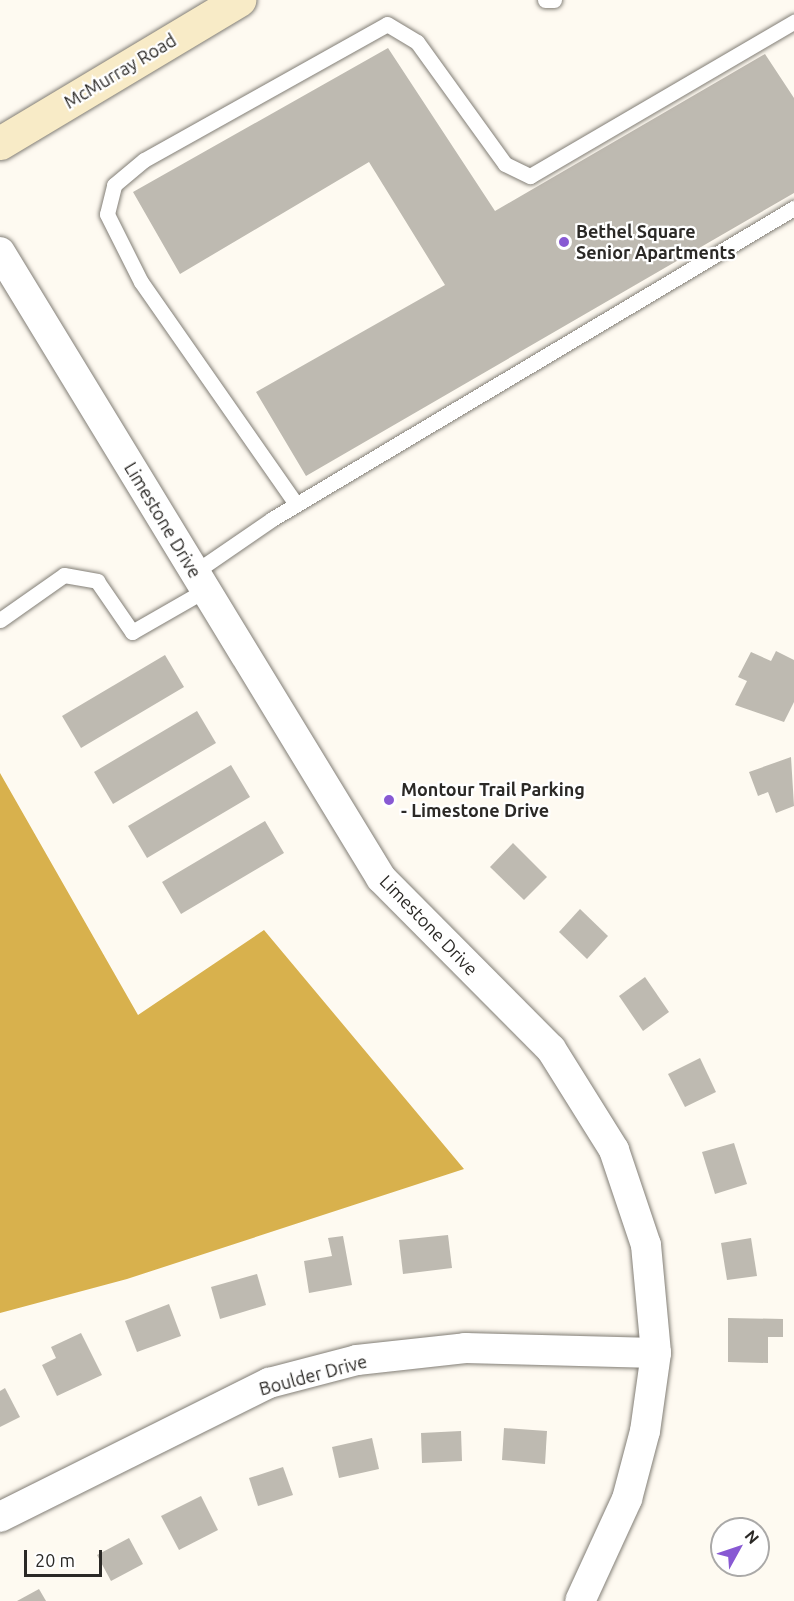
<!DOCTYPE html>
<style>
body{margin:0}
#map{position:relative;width:794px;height:1601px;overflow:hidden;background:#fefaf1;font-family:Ubuntu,sans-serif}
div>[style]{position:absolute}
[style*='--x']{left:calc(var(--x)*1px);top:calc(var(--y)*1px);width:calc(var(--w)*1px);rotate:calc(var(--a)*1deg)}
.forest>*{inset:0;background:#d8b14d}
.building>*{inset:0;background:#bebab1}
.roads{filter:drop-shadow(0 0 2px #827e76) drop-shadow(0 0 2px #827e76)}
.lane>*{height:15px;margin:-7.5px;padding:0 7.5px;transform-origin:7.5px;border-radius:7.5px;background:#fff}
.street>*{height:30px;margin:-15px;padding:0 15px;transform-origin:15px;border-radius:15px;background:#fff}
.secondary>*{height:33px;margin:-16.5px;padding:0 16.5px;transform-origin:16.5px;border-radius:16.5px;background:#f8ebc7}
.dots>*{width:16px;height:16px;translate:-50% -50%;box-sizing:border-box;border:3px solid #fff;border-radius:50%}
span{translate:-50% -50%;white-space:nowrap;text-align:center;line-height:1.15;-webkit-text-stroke:4.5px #fff;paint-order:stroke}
.street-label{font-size:18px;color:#2b2926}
.poi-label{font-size:18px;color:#2b2926;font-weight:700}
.left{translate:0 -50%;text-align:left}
.north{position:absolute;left:710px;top:1517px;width:60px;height:60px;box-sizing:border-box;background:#fff;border:2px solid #aaa9a8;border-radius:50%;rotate:50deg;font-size:16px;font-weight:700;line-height:24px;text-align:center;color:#2b2926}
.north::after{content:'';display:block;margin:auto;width:21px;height:27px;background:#8859d3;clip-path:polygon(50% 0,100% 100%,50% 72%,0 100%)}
.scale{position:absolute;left:24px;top:1550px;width:78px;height:27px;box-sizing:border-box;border:3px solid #2b2926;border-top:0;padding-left:8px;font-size:18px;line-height:21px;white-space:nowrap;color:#2b2926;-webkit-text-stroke:4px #fff;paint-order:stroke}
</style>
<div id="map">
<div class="forest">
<div style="clip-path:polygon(0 773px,138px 1015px,264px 930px,464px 1169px,127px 1279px,0 1313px)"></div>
</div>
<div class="building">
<div style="clip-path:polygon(388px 48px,495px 211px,765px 54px,794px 98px,794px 193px,306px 476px,256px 392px,445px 285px,369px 162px,180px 274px,133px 192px)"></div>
<div style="clip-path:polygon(776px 651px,794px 660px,794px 702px,784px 722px,735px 705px,747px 681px,738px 677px,751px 652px,771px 661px)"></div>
<div style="clip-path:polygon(165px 655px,184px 687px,81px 748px,62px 716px)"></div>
<div style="clip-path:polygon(197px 711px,216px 743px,113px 804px,94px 772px)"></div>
<div style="clip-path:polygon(791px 757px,794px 806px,776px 813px,768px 792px,758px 796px,749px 772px)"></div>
<div style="clip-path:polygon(231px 765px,250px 797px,147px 858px,128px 826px)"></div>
<div style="clip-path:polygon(265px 821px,284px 853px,181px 914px,162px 882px)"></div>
<div style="clip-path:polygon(513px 843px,547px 877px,524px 900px,490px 867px)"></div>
<div style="clip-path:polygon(580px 909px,608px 936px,587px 959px,559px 932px)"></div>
<div style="clip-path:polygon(645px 977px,669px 1012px,643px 1031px,619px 996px)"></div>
<div style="clip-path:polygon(700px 1058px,716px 1092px,685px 1107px,668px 1074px)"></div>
<div style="clip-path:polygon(734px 1143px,747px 1184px,715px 1194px,702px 1152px)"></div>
<div style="clip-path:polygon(448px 1235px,452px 1268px,403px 1274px,399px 1240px)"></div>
<div style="clip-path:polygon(343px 1236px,352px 1285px,309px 1293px,304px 1261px,332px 1256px,328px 1238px)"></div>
<div style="clip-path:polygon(751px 1238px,757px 1276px,727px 1280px,721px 1243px)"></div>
<div style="clip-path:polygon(257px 1274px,266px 1305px,220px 1319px,211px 1287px)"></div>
<div style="clip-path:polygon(169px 1304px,181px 1336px,137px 1352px,125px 1321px)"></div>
<div style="clip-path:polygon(728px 1318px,783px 1319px,783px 1337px,768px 1337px,768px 1363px,728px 1362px)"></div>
<div style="clip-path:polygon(81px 1333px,102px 1375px,57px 1396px,42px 1365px,56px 1358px,51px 1347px)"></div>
<div style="clip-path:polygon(5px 1388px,20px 1417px,0 1427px,0 1391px)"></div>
<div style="clip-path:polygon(504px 1428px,547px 1431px,545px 1464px,502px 1460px)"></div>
<div style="clip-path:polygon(461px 1431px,462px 1461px,422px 1463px,421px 1433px)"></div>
<div style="clip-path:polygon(372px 1438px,379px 1469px,339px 1478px,332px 1447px)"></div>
<div style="clip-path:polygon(283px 1467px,293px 1495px,258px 1506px,249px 1478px)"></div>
<div style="clip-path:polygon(201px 1496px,218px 1530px,179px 1550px,161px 1516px)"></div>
<div style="clip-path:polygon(129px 1538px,143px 1564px,111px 1581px,97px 1555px)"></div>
<div style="clip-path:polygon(39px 1589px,46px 1601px,17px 1601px)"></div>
</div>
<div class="roads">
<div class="lane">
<div style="--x:545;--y:0;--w:9;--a:0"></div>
<div style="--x:296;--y:504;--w:271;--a:-124.9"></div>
<div style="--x:141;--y:282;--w:76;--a:-116.6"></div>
<div style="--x:107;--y:214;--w:30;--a:-76"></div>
<div style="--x:114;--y:185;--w:39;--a:-40"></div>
<div style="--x:144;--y:160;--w:278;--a:-29.2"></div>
<div style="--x:387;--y:24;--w:35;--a:31"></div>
<div style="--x:417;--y:42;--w:150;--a:54.2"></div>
<div style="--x:505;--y:164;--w:28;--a:26"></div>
<div style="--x:530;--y:176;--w:306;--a:-30.3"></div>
<div style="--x:195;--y:572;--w:93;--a:-34.5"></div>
<div style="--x:272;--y:519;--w:608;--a:-30.79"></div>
<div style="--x:0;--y:620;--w:78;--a:-35.1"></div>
<div style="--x:64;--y:575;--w:34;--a:10"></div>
<div style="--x:97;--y:581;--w:62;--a:55.5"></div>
<div style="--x:132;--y:632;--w:84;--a:-29.9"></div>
</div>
<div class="street">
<div style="--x:0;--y:252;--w:733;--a:58.67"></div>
<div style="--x:381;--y:878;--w:241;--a:45.2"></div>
<div style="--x:551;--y:1049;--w:119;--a:58"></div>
<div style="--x:614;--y:1150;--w:100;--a:71.4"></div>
<div style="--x:646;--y:1245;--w:108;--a:84.7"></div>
<div style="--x:656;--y:1353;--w:79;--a:98"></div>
<div style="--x:645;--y:1431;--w:70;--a:104.8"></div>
<div style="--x:627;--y:1499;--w:112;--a:114.7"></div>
<div style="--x:0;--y:1517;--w:301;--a:-26.5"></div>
<div style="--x:269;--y:1383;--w:91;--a:-14.6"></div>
<div style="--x:357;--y:1360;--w:109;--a:-6.3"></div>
<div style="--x:465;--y:1348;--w:191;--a:1.5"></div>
</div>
<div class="secondary">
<div style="--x:0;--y:143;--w:279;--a:-30.9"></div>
</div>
</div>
<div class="dots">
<div style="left:564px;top:242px;background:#8859d3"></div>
<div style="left:389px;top:800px;background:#8859d3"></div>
</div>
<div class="street-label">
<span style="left:120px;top:71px;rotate:-31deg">McMurray Road</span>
<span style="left:163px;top:520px;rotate:59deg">Limestone Drive</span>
<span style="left:429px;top:925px;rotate:46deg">Limestone Drive</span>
<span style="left:313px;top:1375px;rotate:-15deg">Boulder Drive</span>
</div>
<div class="poi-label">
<span class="left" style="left:576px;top:242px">Bethel Square<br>Senior Apartments</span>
<span class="left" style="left:401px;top:800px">Montour Trail Parking<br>- Limestone Drive</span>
</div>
<div class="north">N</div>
<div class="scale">20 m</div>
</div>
